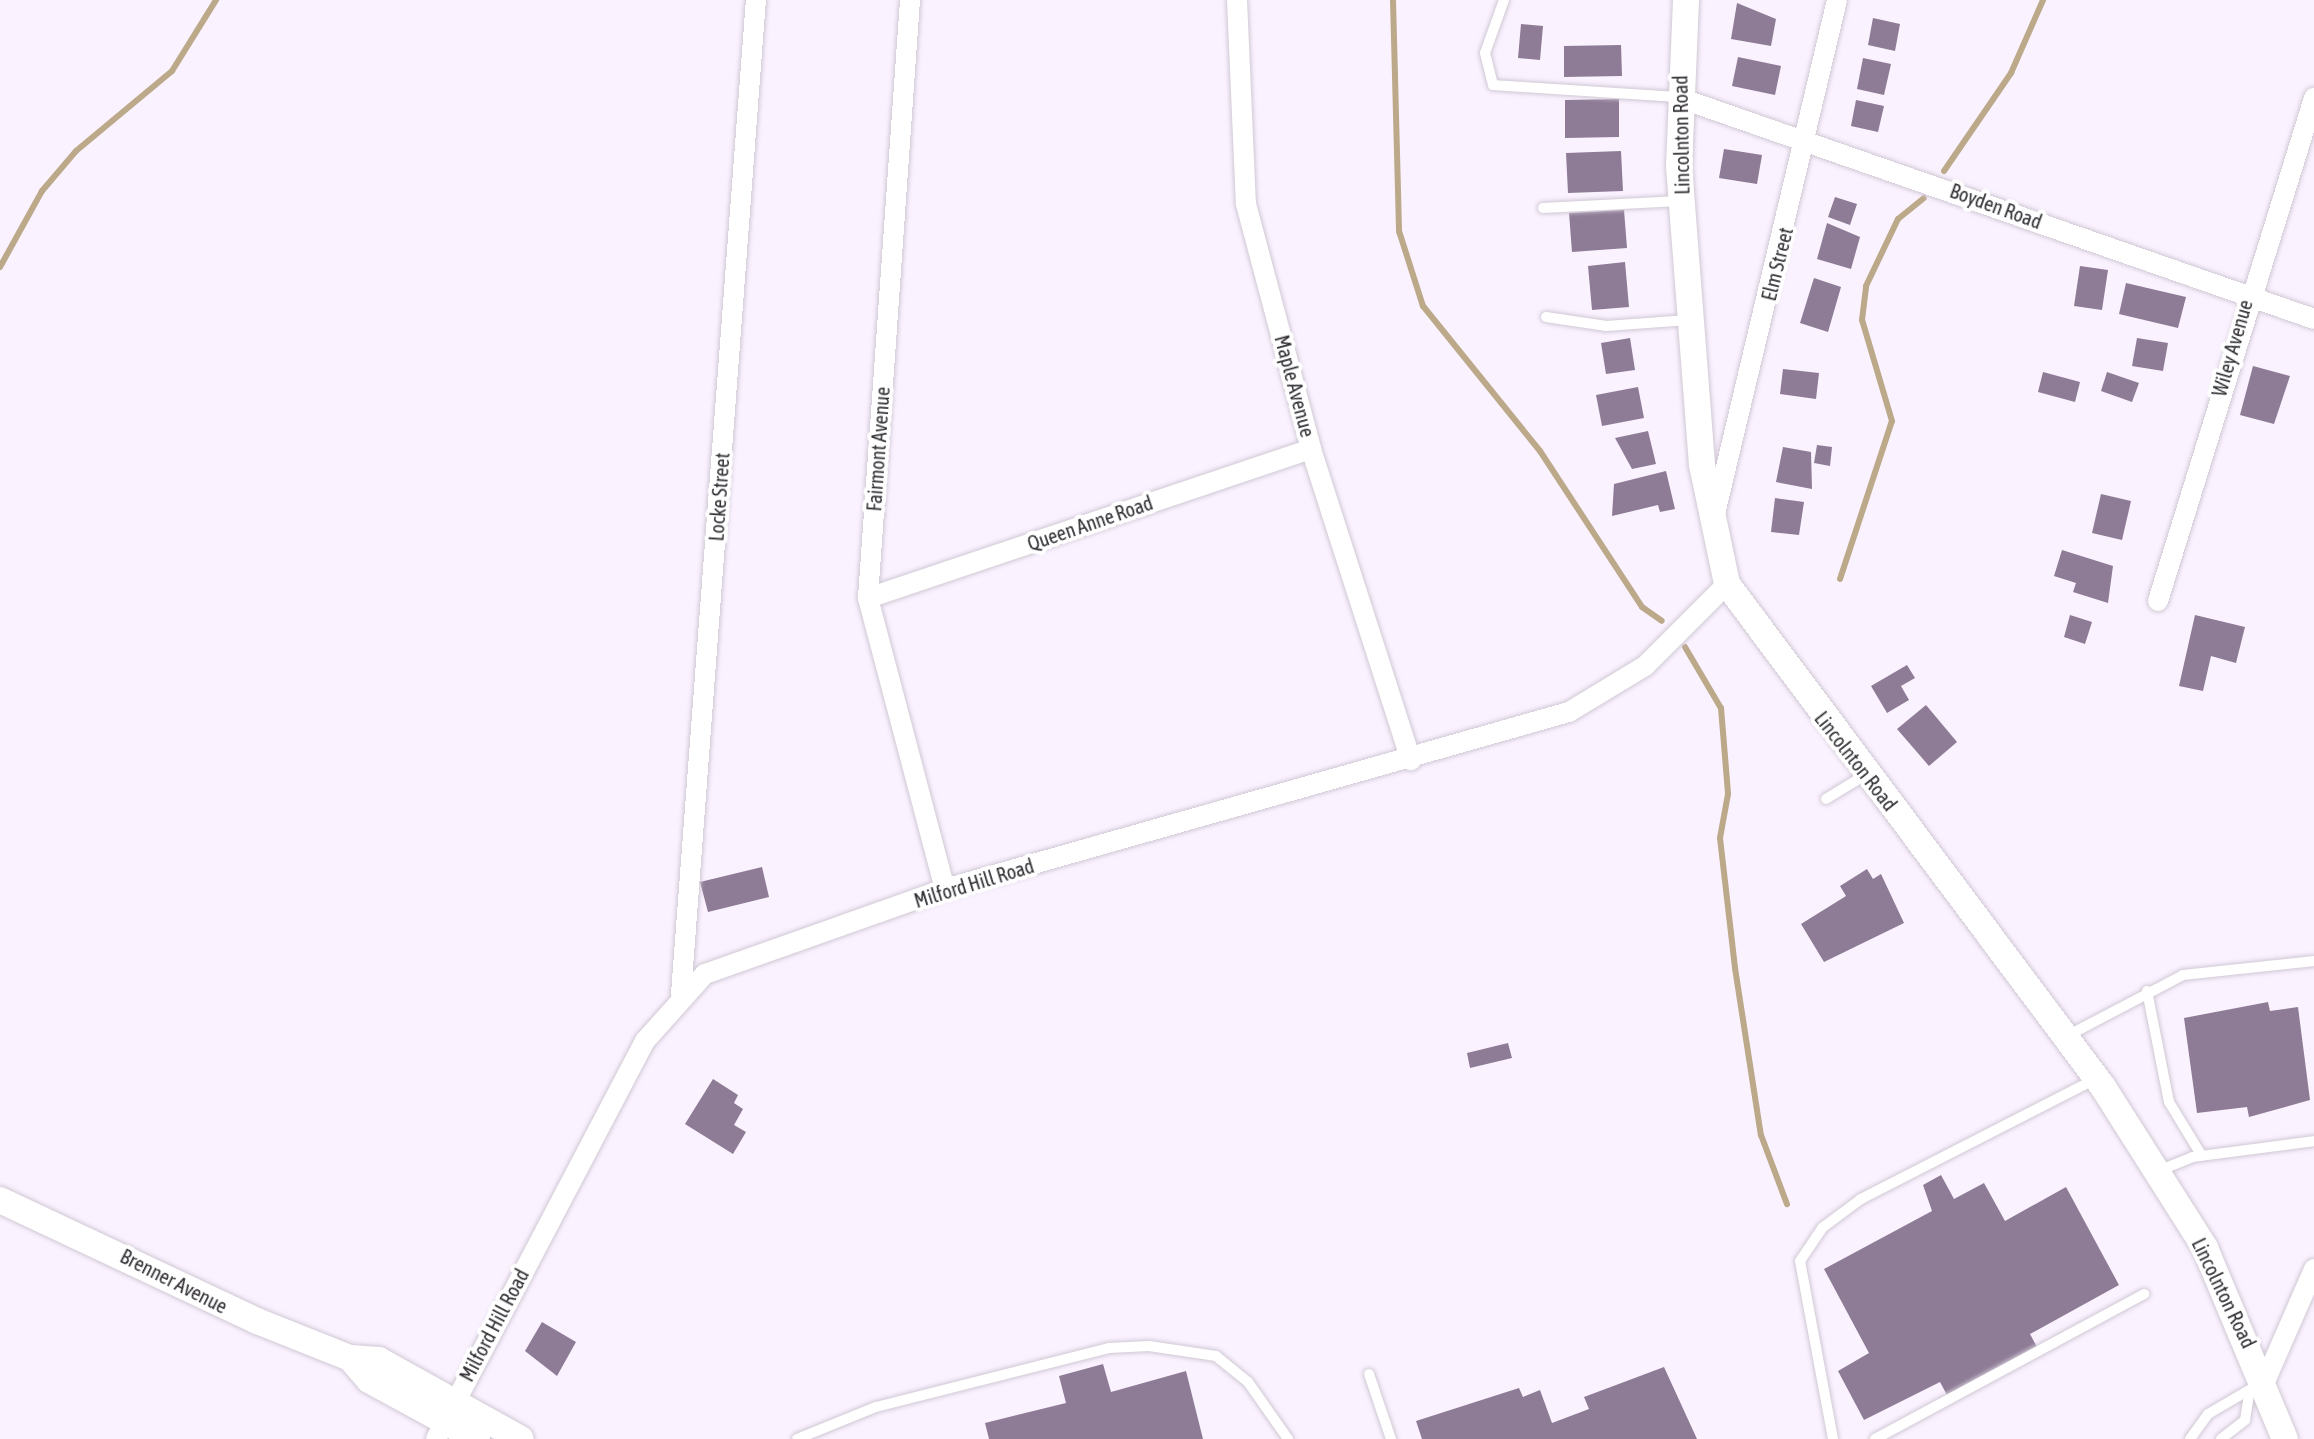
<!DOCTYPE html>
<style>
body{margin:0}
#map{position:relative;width:2314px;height:1439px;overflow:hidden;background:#fbf2ff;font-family:"Asap Condensed",sans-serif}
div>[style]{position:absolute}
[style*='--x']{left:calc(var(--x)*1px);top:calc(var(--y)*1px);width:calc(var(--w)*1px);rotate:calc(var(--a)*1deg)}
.stream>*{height:6px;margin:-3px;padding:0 3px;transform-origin:3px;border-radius:3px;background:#bba98a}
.building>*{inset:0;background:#8e7b96}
.roads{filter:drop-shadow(0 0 2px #d0c8d4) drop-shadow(0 0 2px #d0c8d4)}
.service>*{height:10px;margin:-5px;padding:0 5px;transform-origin:5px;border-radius:5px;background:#fff}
.minor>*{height:20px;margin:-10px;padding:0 10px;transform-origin:10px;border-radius:10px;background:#fff}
.tertiary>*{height:26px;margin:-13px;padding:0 13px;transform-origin:13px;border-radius:13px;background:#fff}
span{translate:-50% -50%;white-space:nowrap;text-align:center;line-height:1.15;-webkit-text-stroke:8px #fff;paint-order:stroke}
.street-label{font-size:20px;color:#312e33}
</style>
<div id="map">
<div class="stream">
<div style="--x:1393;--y:0;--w:231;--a:88.5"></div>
<div style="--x:1399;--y:231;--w:79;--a:72.3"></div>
<div style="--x:1423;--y:306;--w:186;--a:51.1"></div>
<div style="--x:1540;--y:451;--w:186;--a:56.8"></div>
<div style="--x:1642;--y:607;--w:24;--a:35"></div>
<div style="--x:1944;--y:171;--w:119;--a:-55.6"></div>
<div style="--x:2011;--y:73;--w:80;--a:-66.3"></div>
<div style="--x:0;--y:267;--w:87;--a:-61.1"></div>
<div style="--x:42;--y:191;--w:52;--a:-49.6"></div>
<div style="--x:76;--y:151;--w:125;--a:-39.8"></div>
<div style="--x:172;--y:71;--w:84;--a:-58.2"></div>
<div style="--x:1840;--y:579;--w:166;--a:-71.8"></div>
<div style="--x:1892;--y:421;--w:105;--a:-106.5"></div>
<div style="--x:1862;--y:320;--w:34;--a:-83"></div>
<div style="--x:1866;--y:286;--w:74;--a:-64.5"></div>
<div style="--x:1898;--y:219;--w:33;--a:-39"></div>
<div style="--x:1685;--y:647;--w:71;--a:59.5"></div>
<div style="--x:1721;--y:708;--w:86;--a:85.3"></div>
<div style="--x:1728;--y:794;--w:45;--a:100.3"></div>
<div style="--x:1720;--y:838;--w:131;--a:83.4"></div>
<div style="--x:1735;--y:968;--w:169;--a:81.2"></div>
<div style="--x:1761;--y:1135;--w:74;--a:69.4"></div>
</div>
<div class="building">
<div style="clip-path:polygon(1737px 3px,1776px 19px,1771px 46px,1731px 39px)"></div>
<div style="clip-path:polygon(1873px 18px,1900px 24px,1895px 51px,1868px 45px)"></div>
<div style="clip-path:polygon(1521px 24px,1543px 26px,1540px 60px,1518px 58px)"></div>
<div style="clip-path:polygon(1621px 45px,1622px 76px,1564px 77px,1564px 46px)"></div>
<div style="clip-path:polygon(1738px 57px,1781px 66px,1775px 95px,1732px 86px)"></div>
<div style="clip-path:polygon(1863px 58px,1891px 64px,1884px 95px,1857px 89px)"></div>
<div style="clip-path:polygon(1619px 99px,1619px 137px,1565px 138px,1565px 100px)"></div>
<div style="clip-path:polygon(1856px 100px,1884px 106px,1878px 132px,1851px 126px)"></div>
<div style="clip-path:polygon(1724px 149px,1762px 155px,1757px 184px,1719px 178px)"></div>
<div style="clip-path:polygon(1621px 151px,1623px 191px,1568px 193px,1566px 153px)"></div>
<div style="clip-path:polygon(1835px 197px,1857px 204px,1850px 225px,1828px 217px)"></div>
<div style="clip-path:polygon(1624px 210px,1627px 248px,1572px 252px,1569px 213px)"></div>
<div style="clip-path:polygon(1827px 223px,1860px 237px,1851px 269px,1817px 259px)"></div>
<div style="clip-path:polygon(1625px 262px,1629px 307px,1592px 310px,1588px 266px)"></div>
<div style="clip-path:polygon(2080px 266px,2108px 270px,2102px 310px,2074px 306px)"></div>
<div style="clip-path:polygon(1814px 278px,1841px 287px,1828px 332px,1800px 323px)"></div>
<div style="clip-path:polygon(2126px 283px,2186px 297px,2178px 328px,2119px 314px)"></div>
<div style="clip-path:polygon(1630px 338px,1635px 370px,1606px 374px,1601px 343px)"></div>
<div style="clip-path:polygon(2137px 338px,2168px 343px,2163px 371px,2132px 366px)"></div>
<div style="clip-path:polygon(2253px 366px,2290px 376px,2274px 424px,2240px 415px)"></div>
<div style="clip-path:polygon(1783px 369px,1819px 373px,1816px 399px,1780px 394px)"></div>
<div style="clip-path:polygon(2043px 372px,2080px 382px,2075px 402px,2038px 392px)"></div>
<div style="clip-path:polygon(2107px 372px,2139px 383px,2132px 402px,2101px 391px)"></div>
<div style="clip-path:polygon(1638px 387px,1644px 418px,1602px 426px,1596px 395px)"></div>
<div style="clip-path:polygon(1648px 431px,1656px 464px,1632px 469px,1615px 438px)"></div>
<div style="clip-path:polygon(1817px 445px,1832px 447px,1830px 466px,1814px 463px)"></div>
<div style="clip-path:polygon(1783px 447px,1811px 452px,1812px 489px,1776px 482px)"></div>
<div style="clip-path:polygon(1666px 471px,1675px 509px,1660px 512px,1658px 505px,1612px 516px,1614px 484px)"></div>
<div style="clip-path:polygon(2101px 494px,2131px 501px,2122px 540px,2092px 533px)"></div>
<div style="clip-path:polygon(1775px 498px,1804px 502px,1799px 535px,1771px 532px)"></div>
<div style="clip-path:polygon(2062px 550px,2113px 566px,2108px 603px,2073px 592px,2076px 583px,2054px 576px)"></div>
<div style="clip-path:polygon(2070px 615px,2092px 622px,2085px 644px,2064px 637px)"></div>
<div style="clip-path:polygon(2195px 615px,2245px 627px,2236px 663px,2211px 656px,2203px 691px,2179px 686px)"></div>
<div style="clip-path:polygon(1907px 665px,1915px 678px,1901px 686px,1909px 700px,1887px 713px,1871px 686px)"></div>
<div style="clip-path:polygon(1926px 705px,1957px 742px,1929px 766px,1897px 729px)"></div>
<div style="clip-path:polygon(762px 867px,769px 897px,708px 912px,700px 882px)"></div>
<div style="clip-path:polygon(1867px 869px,1873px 879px,1881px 874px,1904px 923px,1824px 962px,1801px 924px,1846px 896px,1840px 886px)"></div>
<div style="clip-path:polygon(2268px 1002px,2270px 1011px,2298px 1007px,2310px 1100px,2249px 1117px,2247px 1107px,2197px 1113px,2184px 1018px)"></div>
<div style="clip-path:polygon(1508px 1043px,1512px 1058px,1470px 1068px,1467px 1053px)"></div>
<div style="clip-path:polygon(713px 1079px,738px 1095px,734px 1103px,743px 1109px,734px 1125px,746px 1132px,733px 1154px,685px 1124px)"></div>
<div style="clip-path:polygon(1941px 1175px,1954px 1199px,1984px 1183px,2005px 1221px,2066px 1187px,2119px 1285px,2030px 1334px,2037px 1347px,1947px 1395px,1940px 1382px,1864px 1420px,1838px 1371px,1869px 1353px,1824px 1269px,1932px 1211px,1923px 1185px)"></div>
<div style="clip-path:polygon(542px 1322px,576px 1342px,557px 1376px,525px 1351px)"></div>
<div style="clip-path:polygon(1103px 1364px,1111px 1392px,1186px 1371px,1203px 1439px,989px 1439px,985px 1423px,1066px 1403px,1059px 1376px)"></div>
<div style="clip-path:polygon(1664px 1367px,1697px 1439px,1422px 1439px,1416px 1421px,1519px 1388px,1523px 1397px,1540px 1390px,1552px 1423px,1589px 1409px,1584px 1397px)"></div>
</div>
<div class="roads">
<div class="service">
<div style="--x:1504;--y:0;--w:56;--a:109.7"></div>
<div style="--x:1485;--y:53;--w:33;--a:76"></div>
<div style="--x:1493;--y:85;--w:184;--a:3.7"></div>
<div style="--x:1543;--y:208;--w:137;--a:-2.9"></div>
<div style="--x:1546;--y:317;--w:61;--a:8.5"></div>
<div style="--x:1606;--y:326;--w:83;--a:-4.1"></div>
<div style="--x:1826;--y:799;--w:48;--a:-31.4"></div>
<div style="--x:2147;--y:991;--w:113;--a:78.8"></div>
<div style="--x:2169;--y:1102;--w:63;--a:58.6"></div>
<div style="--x:2067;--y:1036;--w:131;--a:-27.7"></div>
<div style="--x:2183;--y:975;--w:132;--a:-6.1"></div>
<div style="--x:2158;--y:1171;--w:38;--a:-22"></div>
<div style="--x:2193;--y:1157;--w:122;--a:-7.5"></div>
<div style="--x:1369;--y:1374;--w:69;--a:71.3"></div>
<div style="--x:797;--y:1439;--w:85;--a:-22.1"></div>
<div style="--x:876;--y:1407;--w:240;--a:-14.2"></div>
<div style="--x:1109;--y:1348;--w:40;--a:-2.9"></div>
<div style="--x:1149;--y:1346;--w:68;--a:8.5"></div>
<div style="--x:1216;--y:1356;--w:41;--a:39.1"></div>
<div style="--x:1248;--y:1382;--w:70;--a:54.9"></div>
<div style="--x:1833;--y:1439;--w:181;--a:-100.5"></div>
<div style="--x:1800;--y:1261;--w:40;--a:-56"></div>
<div style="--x:1822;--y:1228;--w:49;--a:-36.6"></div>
<div style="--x:1861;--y:1199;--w:265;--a:-27.1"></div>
<div style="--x:1875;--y:1439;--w:306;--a:-28.3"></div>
<div style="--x:2190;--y:1439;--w:31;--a:-54"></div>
<div style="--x:2208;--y:1414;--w:61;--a:-30.3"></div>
<div style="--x:2221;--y:1439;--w:31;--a:-38"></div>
<div style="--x:2245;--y:1420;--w:26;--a:-81"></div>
</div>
<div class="minor">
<div style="--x:910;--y:0;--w:599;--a:94.02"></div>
<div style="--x:868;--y:598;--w:301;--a:75.2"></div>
<div style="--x:1237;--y:0;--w:204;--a:87.5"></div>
<div style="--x:1246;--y:204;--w:253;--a:75.1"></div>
<div style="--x:1311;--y:449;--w:327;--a:72.2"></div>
<div style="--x:1677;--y:97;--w:675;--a:19.21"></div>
<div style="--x:1714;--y:518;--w:532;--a:-76.64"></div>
<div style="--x:868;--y:598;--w:467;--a:-18.6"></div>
<div style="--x:2158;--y:601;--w:527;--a:-72.77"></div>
<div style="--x:681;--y:994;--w:997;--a:-85.69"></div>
<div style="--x:2266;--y:1379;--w:120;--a:-66.4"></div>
<div style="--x:436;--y:1439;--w:450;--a:-62.3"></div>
<div style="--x:645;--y:1041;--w:90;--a:-48.2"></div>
<div style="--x:705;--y:974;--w:255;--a:-19.5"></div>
<div style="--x:945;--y:889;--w:649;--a:-15.84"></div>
<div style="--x:1569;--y:712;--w:89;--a:-31.2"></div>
<div style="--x:1645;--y:666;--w:116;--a:-45"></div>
</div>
<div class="tertiary">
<div style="--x:1686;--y:0;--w:166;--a:92.4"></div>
<div style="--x:1679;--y:166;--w:300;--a:85.6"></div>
<div style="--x:1702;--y:465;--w:122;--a:78.1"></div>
<div style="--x:1727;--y:584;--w:628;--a:53.22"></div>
<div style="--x:2103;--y:1087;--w:191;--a:57.6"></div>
<div style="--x:2205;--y:1248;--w:207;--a:67.3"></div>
<div style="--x:0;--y:1200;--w:284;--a:25.2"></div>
<div style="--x:257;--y:1321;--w:100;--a:21.7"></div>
<div style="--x:350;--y:1358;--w:29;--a:4"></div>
<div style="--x:379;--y:1360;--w:162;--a:29.1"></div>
<div style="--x:350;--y:1358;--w:29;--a:49"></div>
<div style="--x:369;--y:1380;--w:123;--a:28.6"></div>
</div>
</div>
<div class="street-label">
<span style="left:1681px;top:135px;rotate:-91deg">Lincolnton Road</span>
<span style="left:1996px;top:206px;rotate:20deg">Boyden Road</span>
<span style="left:1777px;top:264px;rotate:-76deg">Elm Street</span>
<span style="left:2232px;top:348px;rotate:-74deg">Wiley Avenue</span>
<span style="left:1295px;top:386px;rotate:75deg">Maple Avenue</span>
<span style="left:878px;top:449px;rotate:-86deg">Fairmont Avenue</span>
<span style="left:719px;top:497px;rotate:-86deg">Locke Street</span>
<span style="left:1090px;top:523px;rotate:-19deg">Queen Anne Road</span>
<span style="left:1856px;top:761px;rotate:52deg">Lincolnton Road</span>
<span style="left:974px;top:883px;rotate:-17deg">Milford Hill Road</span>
<span style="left:174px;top:1281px;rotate:27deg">Brenner Avenue</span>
<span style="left:2224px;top:1293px;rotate:64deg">Lincolnton Road</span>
<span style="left:494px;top:1325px;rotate:-62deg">Milford Hill Road</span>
</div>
</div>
